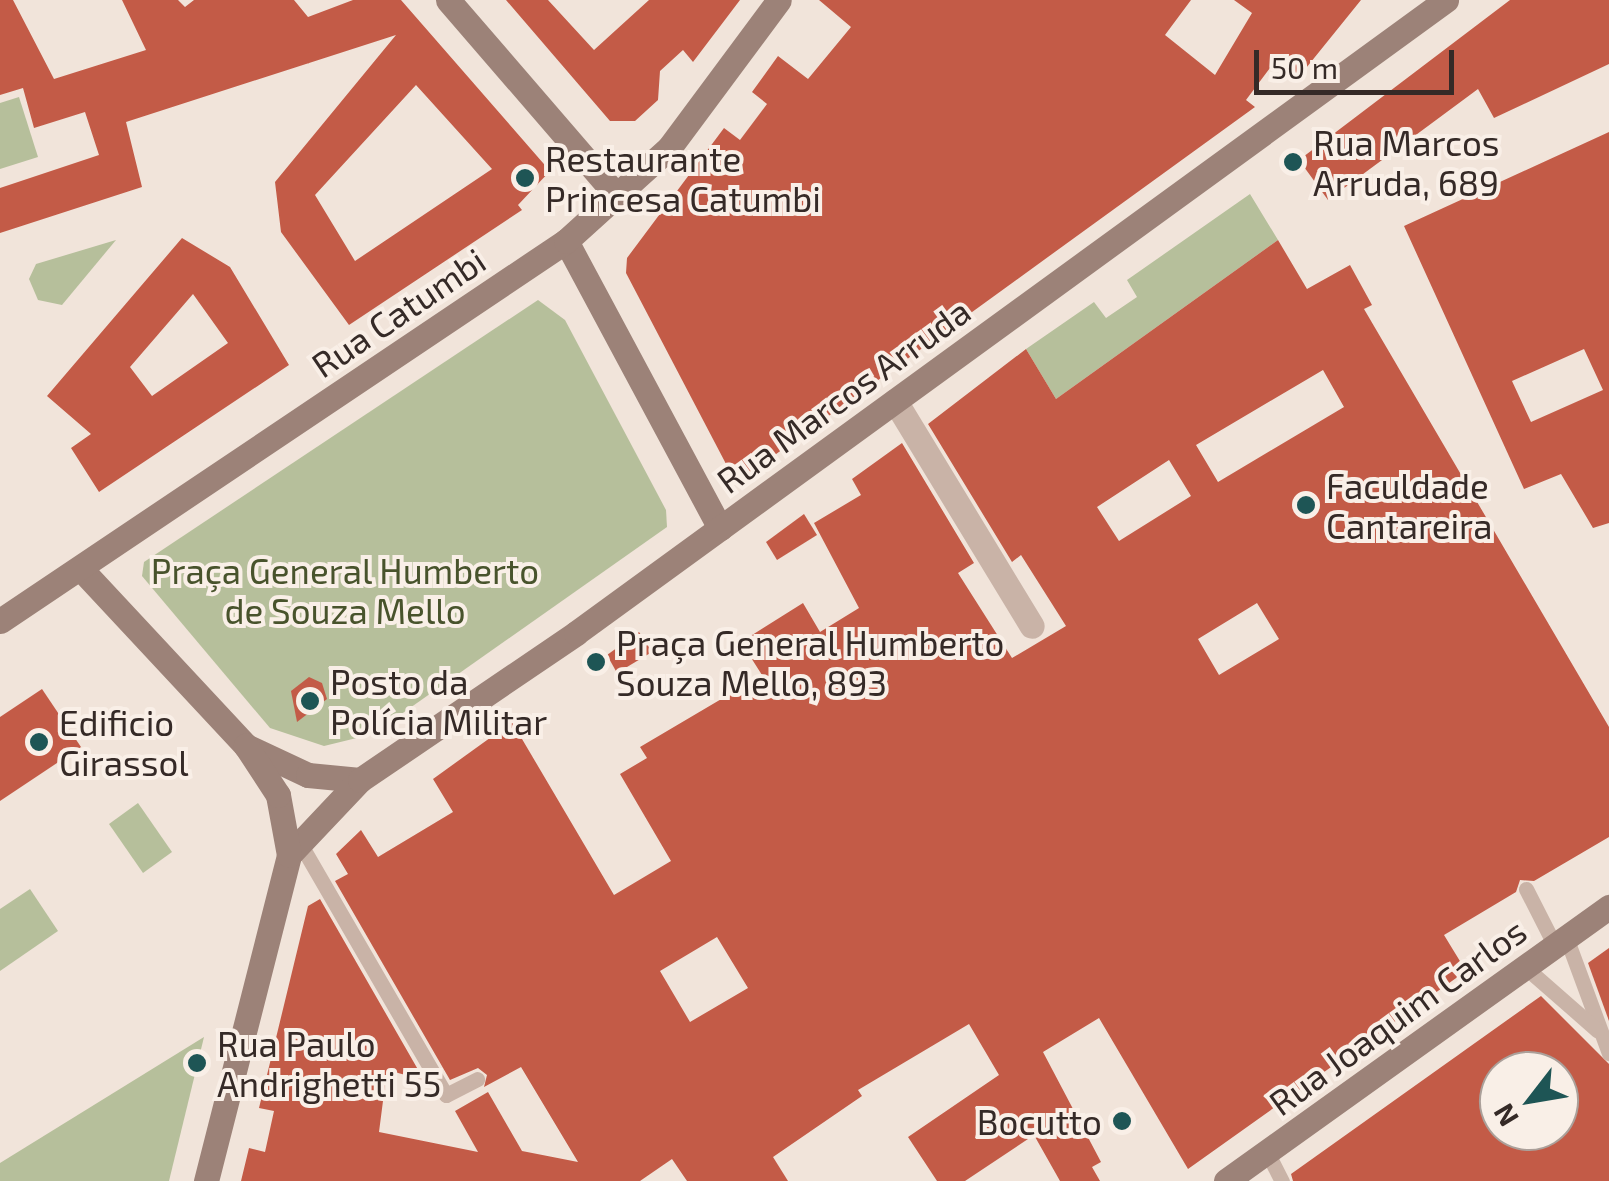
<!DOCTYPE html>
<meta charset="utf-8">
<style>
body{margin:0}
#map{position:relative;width:1609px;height:1181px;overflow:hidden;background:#f1e4da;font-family:"Exo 2",sans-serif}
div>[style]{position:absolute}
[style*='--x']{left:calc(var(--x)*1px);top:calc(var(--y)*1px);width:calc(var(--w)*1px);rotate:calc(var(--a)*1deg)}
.green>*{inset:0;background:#b6bf9b}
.building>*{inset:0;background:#c35b47}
.lane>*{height:15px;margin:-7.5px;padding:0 7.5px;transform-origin:7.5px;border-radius:7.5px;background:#c9b3a7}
.street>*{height:25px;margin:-12.5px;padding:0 12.5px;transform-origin:12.5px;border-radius:12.5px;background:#c9b3a7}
.secondary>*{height:25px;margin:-12.5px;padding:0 12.5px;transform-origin:12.5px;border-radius:12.5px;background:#9c8278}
.dots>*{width:28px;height:28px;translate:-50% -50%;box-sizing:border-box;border:5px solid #f9efe7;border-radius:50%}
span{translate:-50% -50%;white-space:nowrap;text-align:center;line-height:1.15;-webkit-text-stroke:8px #f9efe7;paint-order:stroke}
.poi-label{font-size:35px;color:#352a27}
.left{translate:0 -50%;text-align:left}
.right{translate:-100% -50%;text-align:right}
.street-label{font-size:35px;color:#352a27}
.park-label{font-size:35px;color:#48532c}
.north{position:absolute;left:1479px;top:1051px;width:100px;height:100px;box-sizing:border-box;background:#f9efe7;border:2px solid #aba09a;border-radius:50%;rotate:239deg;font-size:28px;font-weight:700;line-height:40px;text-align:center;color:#352a27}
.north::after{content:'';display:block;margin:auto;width:35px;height:45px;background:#1e5555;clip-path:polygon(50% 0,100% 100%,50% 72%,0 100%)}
.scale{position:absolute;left:1254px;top:50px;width:200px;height:45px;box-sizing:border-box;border:5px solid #352a27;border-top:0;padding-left:12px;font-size:30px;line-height:35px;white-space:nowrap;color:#352a27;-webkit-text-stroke:8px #f9efe7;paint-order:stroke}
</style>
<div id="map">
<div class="green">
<div style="clip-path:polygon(19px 97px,38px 157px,0 169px,0 103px)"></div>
<div style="clip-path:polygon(1250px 194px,1278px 240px,1056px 399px,1026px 349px,1094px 302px,1106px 318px,1137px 297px,1127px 280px)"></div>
<div style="clip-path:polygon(116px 240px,62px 305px,38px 300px,29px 279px,36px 264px)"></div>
<div style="clip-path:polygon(538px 300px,565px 320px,666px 510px,667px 527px,373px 734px,324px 746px,270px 728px,142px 576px,144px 562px)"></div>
<div style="clip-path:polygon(138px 803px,172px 852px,143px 873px,109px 824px)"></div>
<div style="clip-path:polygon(30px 889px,58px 931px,0 971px,0 909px)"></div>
<div style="clip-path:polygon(204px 1037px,169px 1181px,0 1181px,0 1163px)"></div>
</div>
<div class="building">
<div style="clip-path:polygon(evenodd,0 0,13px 0,54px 79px,146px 50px,122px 0,178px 0,185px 7px,194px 0,294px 0,308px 17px,353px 0,401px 0,550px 171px,518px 205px,522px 210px,349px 325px,281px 232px,275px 182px,396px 35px,126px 122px,142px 187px,0 233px,0 188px,99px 155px,85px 112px,34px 128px,23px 88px,0 95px,0 0,416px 85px,492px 169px,355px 261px,315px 195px,416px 85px)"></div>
<div style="clip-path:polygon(506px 0,548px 0,594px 50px,649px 0,740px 0,693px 62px,683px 50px,660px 71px,658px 100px,635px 121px,610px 121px)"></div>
<div style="clip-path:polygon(819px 0,1191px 0,1165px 35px,1215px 75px,1252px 13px,1234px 0,1361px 0,1298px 78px,1276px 60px,1246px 100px,1255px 107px,736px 483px,626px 273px,627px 258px,724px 128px,740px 140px,767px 104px,752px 92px,778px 56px,808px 79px,851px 27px)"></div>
<div style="clip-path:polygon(1510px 0,1609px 0,1609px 64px,1494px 118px,1478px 89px,1328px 200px,1299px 160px)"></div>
<div style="clip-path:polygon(evenodd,1609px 132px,1609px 523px,1593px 528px,1561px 474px,1524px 489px,1404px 226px,1609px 132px,1584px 349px,1603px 390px,1531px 422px,1512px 381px,1584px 349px)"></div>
<div style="clip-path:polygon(evenodd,182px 238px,230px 267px,289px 365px,99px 492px,71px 448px,91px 434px,47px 396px,182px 238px,193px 294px,228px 343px,152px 396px,130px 367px,193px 294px)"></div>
<div style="clip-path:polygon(evenodd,1278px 240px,1307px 289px,1350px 265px,1372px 305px,1364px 309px,1609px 727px,1609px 837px,1534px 881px,1520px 880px,1516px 892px,1444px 935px,1466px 971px,1188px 1169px,1099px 1018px,1043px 1052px,1101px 1162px,1092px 1167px,1100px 1181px,1060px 1181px,1034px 1135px,965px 1181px,937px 1181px,908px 1137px,999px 1075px,969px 1024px,858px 1090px,862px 1096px,773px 1157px,788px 1181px,687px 1181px,672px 1159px,640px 1181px,241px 1181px,249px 1148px,265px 1152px,274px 1111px,259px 1108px,308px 906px,320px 899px,424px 1080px,387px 1070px,379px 1132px,478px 1152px,455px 1111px,488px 1092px,522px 1151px,578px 1162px,521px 1067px,484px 1087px,487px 1075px,478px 1068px,450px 1080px,335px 881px,348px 874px,336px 854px,361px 830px,378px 857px,453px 812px,433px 779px,512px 722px,614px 895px,671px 861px,620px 774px,647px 758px,640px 747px,762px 675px,741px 642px,803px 603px,820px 632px,859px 608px,814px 523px,861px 495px,852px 479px,902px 443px,974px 563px,958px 573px,1012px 658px,1066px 626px,1021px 555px,1012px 562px,928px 424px,1026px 349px,1056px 399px,1278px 240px,1323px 370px,1344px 407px,1218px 482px,1196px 445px,1323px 370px,1278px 240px,1169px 460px,1191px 496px,1119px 541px,1097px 507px,1169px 460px,1278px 240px,1257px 603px,1279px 639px,1219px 675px,1198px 639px,1257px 603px,1278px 240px,717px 937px,748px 988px,690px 1022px,660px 971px,717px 937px)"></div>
<div style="clip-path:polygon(804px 514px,817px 535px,777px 560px,766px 542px)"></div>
<div style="clip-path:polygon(639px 632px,652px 652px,617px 673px,607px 655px)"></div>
<div style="clip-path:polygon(309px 677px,322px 683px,327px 699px,297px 722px,291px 691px)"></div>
<div style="clip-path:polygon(42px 689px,81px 747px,0 801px,0 717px)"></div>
<div style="clip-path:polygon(1609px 948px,1609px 1021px,1588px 963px)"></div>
<div style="clip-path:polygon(evenodd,1541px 996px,1609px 1064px,1609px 1181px,1293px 1181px,1291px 1174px,1541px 996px,1499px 1071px,1559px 1071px,1559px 1131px,1499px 1131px,1499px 1071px)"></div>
</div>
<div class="lane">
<div style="--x:301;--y:845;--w:289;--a:59.9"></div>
<div style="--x:446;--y:1095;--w:35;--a:-27"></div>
<div style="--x:1526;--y:889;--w:64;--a:63"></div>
<div style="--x:1566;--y:937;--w:124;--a:69.7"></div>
<div style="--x:1525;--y:967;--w:96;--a:41.2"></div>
<div style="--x:1267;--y:1152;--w:33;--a:63"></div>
</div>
<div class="street">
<div style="--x:895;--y:401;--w:263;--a:58.7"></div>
</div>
<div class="secondary">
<div style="--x:448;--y:0;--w:259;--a:49.2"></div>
<div style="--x:566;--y:241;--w:326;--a:61.8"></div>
<div style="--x:81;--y:569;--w:242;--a:47"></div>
<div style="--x:246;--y:746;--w:68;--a:25.1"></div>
<div style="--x:308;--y:775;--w:52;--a:5.5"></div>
<div style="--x:0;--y:621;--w:682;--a:-33.88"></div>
<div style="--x:566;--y:241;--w:139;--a:-42.1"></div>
<div style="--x:669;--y:148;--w:184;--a:-53.4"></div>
<div style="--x:289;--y:855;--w:103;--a:-46.6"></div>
<div style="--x:360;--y:780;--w:261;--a:-34.2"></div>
<div style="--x:576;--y:633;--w:1076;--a:-36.04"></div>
<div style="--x:206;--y:1181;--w:336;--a:-75.7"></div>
<div style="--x:289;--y:855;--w:61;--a:-100.4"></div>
<div style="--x:278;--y:795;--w:59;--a:-123.1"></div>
<div style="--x:1226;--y:1181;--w:471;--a:-35.6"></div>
</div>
<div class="dots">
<div style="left:1293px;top:162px;background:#1e5555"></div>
<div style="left:525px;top:178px;background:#1e5555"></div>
<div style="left:1306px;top:505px;background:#1e5555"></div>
<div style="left:596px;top:662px;background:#1e5555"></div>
<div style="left:310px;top:701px;background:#1e5555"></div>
<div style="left:39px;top:742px;background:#1e5555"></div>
<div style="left:197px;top:1063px;background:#1e5555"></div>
<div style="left:1122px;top:1121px;background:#1e5555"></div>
</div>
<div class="poi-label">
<span class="left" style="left:1313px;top:162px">Rua Marcos<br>Arruda, 689</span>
<span class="left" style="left:545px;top:178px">Restaurante<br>Princesa Catumbi</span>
<span class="left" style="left:1326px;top:505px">Faculdade<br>Cantareira</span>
<span class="left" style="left:616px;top:662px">Praça General Humberto<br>Souza Mello, 893</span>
<span class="left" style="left:330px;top:701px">Posto da<br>Polícia Militar</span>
<span class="left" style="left:59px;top:742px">Edificio<br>Girassol</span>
<span class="left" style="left:217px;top:1063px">Rua Paulo<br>Andrighetti 55</span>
<span class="right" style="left:1102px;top:1121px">Bocutto</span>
</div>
<div class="street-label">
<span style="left:398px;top:312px;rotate:-34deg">Rua Catumbi</span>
<span style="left:843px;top:395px;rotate:-36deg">Rua Marcos Arruda</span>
<span style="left:1397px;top:1016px;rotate:-36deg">Rua Joaquim Carlos</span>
</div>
<div class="park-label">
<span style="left:345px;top:590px">Praça General Humberto<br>de Souza Mello</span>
</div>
<div class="north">N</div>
<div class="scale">50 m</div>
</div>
